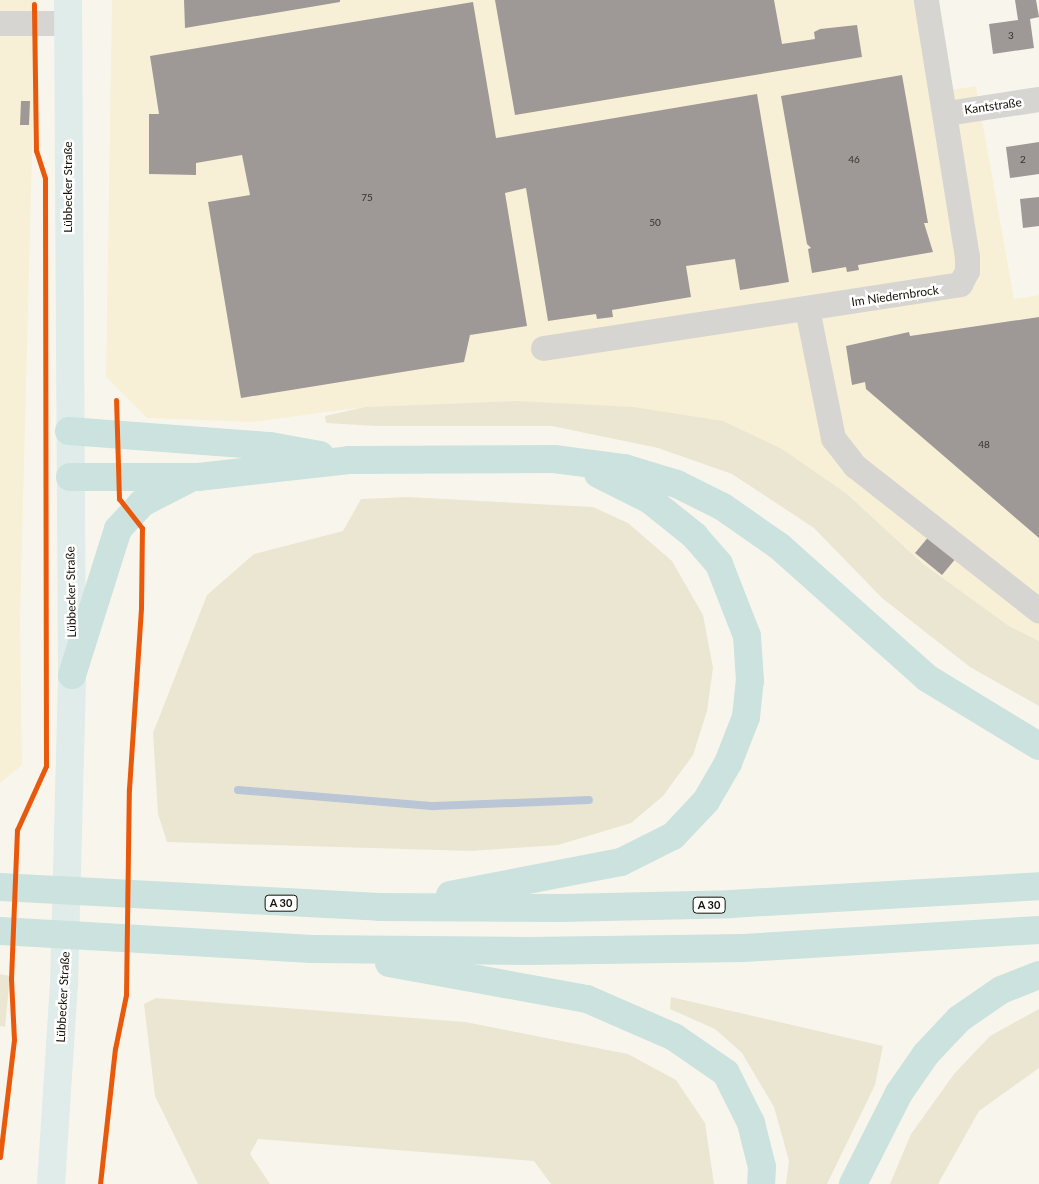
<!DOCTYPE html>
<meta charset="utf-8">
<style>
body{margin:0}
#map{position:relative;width:1039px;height:1184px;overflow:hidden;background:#f8f6ec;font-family:Lato,sans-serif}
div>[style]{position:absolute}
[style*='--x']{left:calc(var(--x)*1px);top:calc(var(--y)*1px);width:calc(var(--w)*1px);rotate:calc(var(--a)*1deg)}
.built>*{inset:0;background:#f7f0d7}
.green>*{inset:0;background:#ebe6d1}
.stream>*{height:8px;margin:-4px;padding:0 4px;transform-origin:4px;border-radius:4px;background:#bac6d6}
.building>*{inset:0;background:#9e9896}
.minor>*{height:25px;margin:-12.5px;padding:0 12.5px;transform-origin:12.5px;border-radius:12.5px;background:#d6d5d1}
.major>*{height:28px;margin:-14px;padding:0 14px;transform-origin:14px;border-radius:14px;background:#dfecea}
.highway>*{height:28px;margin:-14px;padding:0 14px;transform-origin:14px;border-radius:14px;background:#cbe2de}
.cycleway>*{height:5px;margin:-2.5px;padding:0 2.5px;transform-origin:2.5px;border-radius:2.5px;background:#e8590c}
span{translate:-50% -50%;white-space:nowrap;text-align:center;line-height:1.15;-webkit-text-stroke:5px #fff;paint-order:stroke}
.number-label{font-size:10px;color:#36332a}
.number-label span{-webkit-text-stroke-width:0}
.shield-label span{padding:1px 4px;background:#fff;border:1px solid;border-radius:4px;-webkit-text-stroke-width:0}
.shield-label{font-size:11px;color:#141106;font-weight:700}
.street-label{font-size:12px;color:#141106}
</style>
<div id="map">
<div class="built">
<div style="clip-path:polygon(0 0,36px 0,20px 620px,22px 765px,0 783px)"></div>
<div style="clip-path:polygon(112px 0,915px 0,931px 93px,976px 86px,1014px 299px,1039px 295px,1039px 641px,1009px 626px,922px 563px,847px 494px,517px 401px,365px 407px,252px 422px,147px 418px,106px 377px)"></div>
</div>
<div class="green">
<div style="clip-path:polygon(517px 401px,633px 407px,723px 421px,782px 449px,847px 494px,922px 563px,1009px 626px,1039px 641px,1039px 706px,970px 667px,882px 598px,814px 528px,732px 474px,658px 448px,552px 426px,376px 426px,326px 423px,325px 416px,365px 407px)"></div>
<div style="clip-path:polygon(408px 497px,593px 507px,628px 523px,672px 561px,703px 615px,713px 668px,707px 711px,693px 755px,663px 796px,631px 823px,558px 845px,471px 851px,167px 842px,158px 814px,153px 733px,207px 595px,254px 554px,343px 531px,361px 499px)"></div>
<div style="clip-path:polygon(0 974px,10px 976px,5px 1027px,0 1026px)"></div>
<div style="clip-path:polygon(671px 997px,883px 1046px,875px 1085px,827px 1184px,786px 1184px,789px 1161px,774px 1107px,742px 1053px,715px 1029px,670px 1009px)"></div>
<div style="clip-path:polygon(156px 998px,465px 1022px,628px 1054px,676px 1080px,705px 1123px,714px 1184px,551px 1184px,534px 1161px,258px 1139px,250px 1154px,270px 1184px,198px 1184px,155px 1096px,144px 1004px)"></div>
<div style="clip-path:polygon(1039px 1009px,1039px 1068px,979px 1111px,938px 1184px,890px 1184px,911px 1134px,954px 1074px,990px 1036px)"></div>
</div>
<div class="stream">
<div style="--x:238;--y:790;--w:197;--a:4.7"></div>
<div style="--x:434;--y:806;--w:155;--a:-2.2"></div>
</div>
<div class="building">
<div style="clip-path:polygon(184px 0,340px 0,340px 2px,185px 28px)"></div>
<div style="clip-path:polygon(495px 0,774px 0,782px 44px,815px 39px,814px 32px,820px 29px,857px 25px,862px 57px,515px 115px)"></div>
<div style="clip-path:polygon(1015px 0,1036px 0,1039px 17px,1030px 19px,1034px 48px,993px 54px,989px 24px,1018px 20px)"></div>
<div style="clip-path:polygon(473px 2px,496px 138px,757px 94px,789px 282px,740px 290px,735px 259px,686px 266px,691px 297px,612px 310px,613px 317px,597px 319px,596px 314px,548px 321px,526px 188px,505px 193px,527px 326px,470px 335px,464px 362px,241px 398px,208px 202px,250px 195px,242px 155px,196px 163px,196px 175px,149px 174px,149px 114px,159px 114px,150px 56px)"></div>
<div style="clip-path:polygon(902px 75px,928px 223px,924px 223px,933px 252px,858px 265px,859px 270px,847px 272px,846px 267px,812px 273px,808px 249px,811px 248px,807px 244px,781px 96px)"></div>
<div style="clip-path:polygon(21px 101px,30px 101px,29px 125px,20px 125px)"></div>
<div style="clip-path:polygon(1039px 142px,1039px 174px,1010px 178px,1006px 147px)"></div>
<div style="clip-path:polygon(1039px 197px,1039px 226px,1023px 228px,1020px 199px)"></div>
<div style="clip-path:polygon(1039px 317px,1039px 538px,866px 389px,865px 382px,852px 385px,846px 346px,909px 332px,910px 336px)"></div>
<div style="clip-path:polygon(930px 535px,957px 557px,942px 575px,915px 553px)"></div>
</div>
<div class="minor">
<div style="--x:0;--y:23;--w:68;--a:0"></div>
<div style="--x:947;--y:113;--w:93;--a:-8.7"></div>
<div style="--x:807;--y:309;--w:132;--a:78.6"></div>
<div style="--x:833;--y:438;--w:36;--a:52"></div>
<div style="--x:855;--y:466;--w:234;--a:38.2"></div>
<div style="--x:543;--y:348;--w:422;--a:-8.7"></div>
<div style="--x:960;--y:284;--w:15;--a:-62"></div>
<div style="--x:967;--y:271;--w:14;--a:-90"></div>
<div style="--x:967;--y:257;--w:260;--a:-99.1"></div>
</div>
<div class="major">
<div style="--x:51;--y:1184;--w:199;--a:-86.3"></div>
<div style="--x:64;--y:985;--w:310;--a:-88.5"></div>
<div style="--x:72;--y:675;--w:675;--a:-90.34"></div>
</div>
<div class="highway">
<div style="--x:69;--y:431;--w:202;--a:4.3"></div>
<div style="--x:270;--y:446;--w:51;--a:10.2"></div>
<div style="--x:70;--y:477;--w:128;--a:0"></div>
<div style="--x:198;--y:477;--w:152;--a:-6.4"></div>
<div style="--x:349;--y:460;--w:205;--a:-0.3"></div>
<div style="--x:554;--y:459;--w:71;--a:7.3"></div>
<div style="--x:624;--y:468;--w:55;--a:16.8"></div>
<div style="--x:677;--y:484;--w:51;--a:26.6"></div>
<div style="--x:723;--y:507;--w:68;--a:34.9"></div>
<div style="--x:779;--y:546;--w:198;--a:41.7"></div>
<div style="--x:927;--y:678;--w:131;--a:31.3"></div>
<div style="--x:72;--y:675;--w:153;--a:-72.5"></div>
<div style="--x:118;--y:529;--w:35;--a:-47"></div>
<div style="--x:142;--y:503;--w:51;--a:-27.1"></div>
<div style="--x:0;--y:887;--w:380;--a:3"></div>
<div style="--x:379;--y:907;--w:182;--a:0.3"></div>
<div style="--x:561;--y:908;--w:170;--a:-1.3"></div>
<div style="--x:731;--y:904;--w:309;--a:-3.3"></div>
<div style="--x:450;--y:895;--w:174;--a:-10.9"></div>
<div style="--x:621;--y:862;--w:58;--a:-26.6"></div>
<div style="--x:673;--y:836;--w:48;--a:-46.7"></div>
<div style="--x:706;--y:801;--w:44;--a:-59.9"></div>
<div style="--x:728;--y:763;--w:49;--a:-68.6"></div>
<div style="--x:746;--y:717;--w:36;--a:-84"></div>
<div style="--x:750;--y:681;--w:45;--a:-93.8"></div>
<div style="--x:747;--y:636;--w:77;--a:-111.3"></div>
<div style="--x:719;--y:564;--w:37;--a:-131"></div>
<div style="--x:695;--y:536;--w:58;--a:-141.3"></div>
<div style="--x:650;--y:500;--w:58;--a:-153.4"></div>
<div style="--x:0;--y:931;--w:312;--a:3.3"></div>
<div style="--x:311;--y:949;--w:217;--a:0.5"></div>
<div style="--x:528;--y:951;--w:216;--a:-0.8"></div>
<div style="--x:744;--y:948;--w:296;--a:-3.5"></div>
<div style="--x:389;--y:963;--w:201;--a:10.3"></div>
<div style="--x:587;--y:999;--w:95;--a:23.6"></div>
<div style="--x:674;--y:1037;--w:63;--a:34.7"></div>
<div style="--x:726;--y:1073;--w:56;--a:63.4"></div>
<div style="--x:751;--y:1123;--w:45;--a:76"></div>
<div style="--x:762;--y:1167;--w:17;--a:93"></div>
<div style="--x:853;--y:1184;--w:102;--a:-63.2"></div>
<div style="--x:899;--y:1093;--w:47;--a:-55.3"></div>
<div style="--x:926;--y:1054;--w:48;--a:-46.7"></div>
<div style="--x:959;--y:1019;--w:51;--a:-34.6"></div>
<div style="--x:1001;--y:990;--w:41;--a:-21.5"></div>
</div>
<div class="cycleway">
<div style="--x:0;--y:1157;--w:118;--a:-83.2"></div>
<div style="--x:14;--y:1040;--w:61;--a:-92.8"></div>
<div style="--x:11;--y:979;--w:149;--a:-87.7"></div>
<div style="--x:17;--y:830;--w:70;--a:-65.6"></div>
<div style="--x:46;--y:766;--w:588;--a:-90.1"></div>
<div style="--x:45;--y:178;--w:28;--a:-108"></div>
<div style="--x:36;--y:151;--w:147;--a:-90.8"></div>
<div style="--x:100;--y:1184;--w:136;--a:-83.7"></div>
<div style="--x:115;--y:1049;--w:55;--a:-78.5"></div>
<div style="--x:126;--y:995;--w:206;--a:-89.2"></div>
<div style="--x:129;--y:789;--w:182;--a:-86.2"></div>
<div style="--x:141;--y:607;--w:79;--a:-89.3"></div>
<div style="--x:142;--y:528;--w:37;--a:-128"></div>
<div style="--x:119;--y:499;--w:99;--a:-91.7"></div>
</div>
<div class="number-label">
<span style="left:1011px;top:36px">3</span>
<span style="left:854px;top:160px">46</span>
<span style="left:1023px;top:160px">2</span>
<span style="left:367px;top:198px">75</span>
<span style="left:655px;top:223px">50</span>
<span style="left:984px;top:445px">48</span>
</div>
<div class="shield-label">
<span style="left:281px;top:903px">A 30</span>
<span style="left:709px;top:905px">A 30</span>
</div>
<div class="street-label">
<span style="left:993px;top:106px;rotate:-8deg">Kantstraße</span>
<span style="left:68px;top:187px;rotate:-90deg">Lübbecker Straße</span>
<span style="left:895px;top:296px;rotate:-8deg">Im Niedernbrock</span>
<span style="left:71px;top:592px;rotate:-91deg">Lübbecker Straße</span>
<span style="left:63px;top:997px;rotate:-87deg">Lübbecker Straße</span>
</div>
</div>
